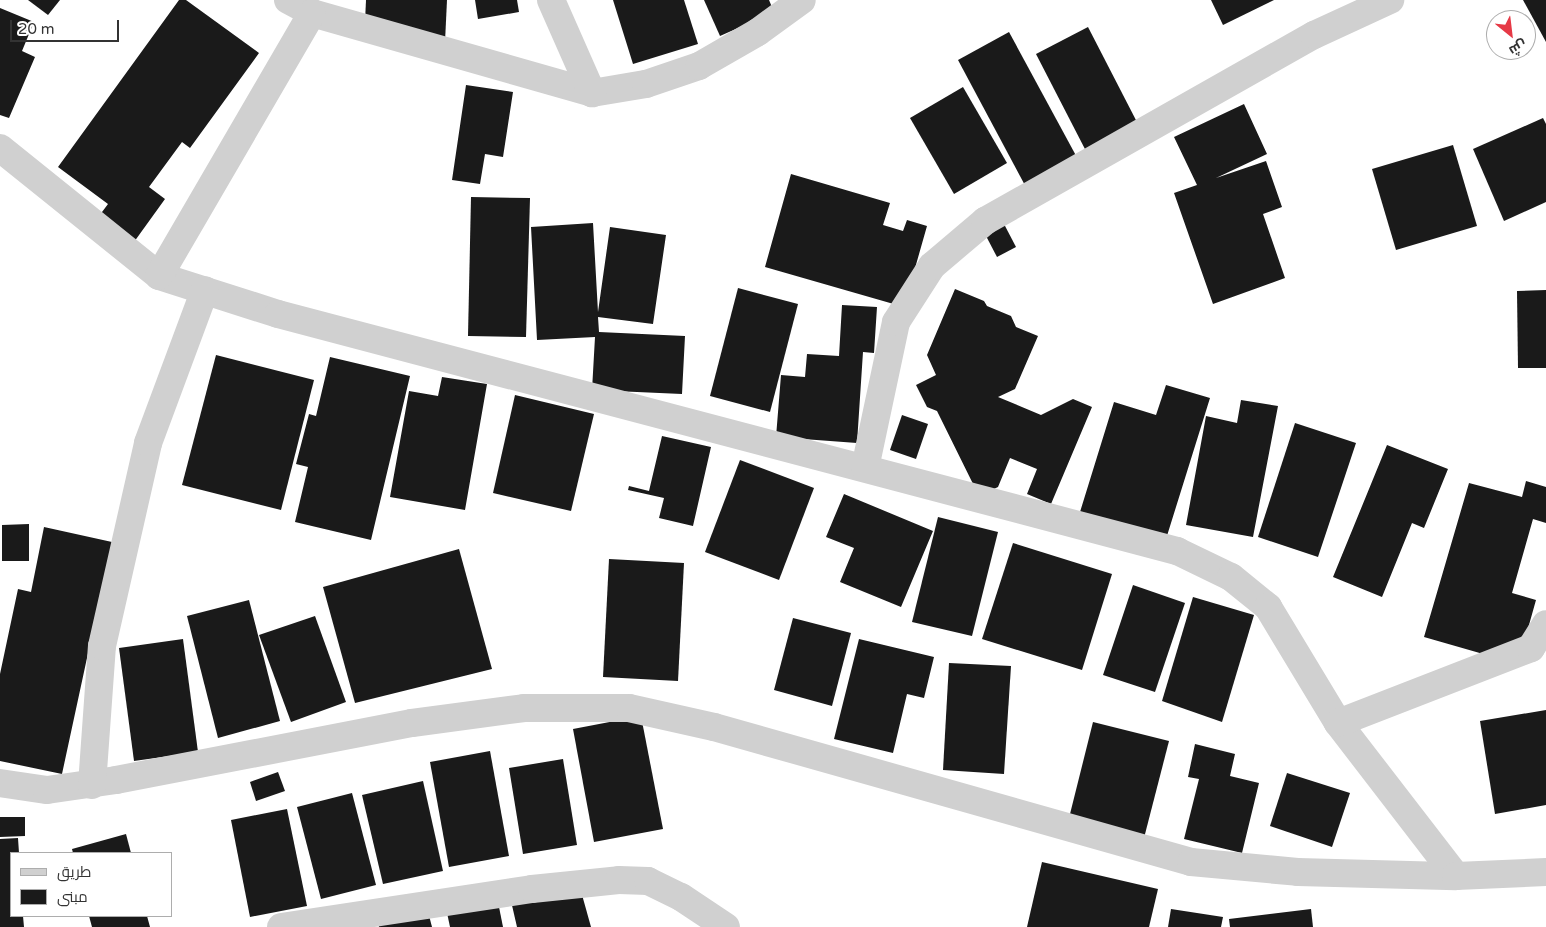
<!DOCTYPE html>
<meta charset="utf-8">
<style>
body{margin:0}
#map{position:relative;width:1546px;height:927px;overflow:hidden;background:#fff;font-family:"Varela Round",Cairo,sans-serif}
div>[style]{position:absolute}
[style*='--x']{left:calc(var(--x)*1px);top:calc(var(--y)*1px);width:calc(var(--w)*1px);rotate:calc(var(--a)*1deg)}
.building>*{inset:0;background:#1a1a1a}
.street>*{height:28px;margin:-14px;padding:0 14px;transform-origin:14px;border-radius:14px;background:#d0d0d0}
span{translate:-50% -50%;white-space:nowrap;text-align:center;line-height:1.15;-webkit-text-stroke:5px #fff;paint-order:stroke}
.legend{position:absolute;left:10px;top:852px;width:162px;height:65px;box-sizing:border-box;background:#fff;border:1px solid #adadad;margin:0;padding:6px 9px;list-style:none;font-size:15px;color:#333}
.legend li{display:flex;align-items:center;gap:10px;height:25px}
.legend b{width:25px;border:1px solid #adadad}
.north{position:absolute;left:1486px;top:10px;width:50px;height:50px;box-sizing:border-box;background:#fff;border:1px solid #adadad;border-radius:50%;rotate:151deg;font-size:14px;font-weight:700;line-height:20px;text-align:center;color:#333}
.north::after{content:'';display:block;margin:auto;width:18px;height:22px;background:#e63946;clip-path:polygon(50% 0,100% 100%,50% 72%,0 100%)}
.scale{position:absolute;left:10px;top:20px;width:109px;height:22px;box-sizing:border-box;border:2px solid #333;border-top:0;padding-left:6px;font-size:15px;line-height:18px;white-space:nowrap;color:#333;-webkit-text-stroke:4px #fff;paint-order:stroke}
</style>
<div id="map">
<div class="building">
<div style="clip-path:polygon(28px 0,60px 0,48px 15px)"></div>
<div style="clip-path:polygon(179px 0,186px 0,259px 53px,190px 148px,182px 142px,149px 187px,165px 199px,134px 242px,99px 216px,108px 204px,58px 167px)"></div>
<div style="clip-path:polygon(366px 0,447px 0,445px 42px,365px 22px)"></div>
<div style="clip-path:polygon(475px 0,517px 0,519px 12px,478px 19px)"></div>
<div style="clip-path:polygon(613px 0,684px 0,698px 44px,633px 64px)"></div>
<div style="clip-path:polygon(704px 0,769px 0,774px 12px,720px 36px)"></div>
<div style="clip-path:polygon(1211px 0,1274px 0,1223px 25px)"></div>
<div style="clip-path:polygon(1523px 0,1546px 0,1546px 42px)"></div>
<div style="clip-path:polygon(0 8px,34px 22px,22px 51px,35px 57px,9px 118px,0 115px)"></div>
<div style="clip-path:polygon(1088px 27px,1139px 126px,1087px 153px,1036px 54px)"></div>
<div style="clip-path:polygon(1009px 32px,1080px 163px,1028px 191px,958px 60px)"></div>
<div style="clip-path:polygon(466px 85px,513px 92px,503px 157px,485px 154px,480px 184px,452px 180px)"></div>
<div style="clip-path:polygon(963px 87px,1007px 163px,954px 194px,910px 118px)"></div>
<div style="clip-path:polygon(1244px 104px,1267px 154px,1216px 178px,1266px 161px,1282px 207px,1263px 214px,1285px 278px,1213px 304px,1174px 193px,1197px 185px,1174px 137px)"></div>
<div style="clip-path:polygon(1543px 118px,1546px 124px,1546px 202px,1504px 221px,1473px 149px)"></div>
<div style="clip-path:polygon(1453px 145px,1477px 226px,1396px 250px,1372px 169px)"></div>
<div style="clip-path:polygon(791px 174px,890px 203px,883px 225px,903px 231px,907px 220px,927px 226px,904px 307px,765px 267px)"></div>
<div style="clip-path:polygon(471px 197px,530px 198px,526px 337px,468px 336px)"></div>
<div style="clip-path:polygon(593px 223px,598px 312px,610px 227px,666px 235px,653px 324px,598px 317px,599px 332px,685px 336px,682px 394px,592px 390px,595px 337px,537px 340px,531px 227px)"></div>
<div style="clip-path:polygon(1004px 224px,1016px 247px,997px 257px,985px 234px)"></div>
<div style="clip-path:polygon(738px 288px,798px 304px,770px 412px,710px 396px)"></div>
<div style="clip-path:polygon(955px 289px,984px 301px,987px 306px,1011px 316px,1016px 327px,1038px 336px,1015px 389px,998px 397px,1041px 415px,1073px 399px,1092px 407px,1051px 504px,1027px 494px,1037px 469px,1010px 458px,998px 487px,979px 496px,937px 411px,927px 407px,916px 385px,936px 375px,927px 355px)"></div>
<div style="clip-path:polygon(1546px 290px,1546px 368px,1518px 368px,1517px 291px)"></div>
<div style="clip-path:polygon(842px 305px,877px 307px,874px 353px,863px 352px,857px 443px,776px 437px,781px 375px,805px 377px,807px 354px,839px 356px)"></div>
<div style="clip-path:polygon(216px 355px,314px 380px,281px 510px,182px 485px)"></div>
<div style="clip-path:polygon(330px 357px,410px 376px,371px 540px,295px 522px,308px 467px,296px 464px,309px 414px,316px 416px)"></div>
<div style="clip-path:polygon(442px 377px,487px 384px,465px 510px,390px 497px,409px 391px,438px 396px)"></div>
<div style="clip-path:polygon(1166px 385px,1210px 398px,1166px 539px,1080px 512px,1114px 402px,1156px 415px)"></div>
<div style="clip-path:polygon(515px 395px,594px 414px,571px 511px,493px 493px)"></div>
<div style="clip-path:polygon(1241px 400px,1278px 406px,1253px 537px,1186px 525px,1206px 416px,1237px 423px)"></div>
<div style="clip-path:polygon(902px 415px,928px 424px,916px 459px,890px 450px)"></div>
<div style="clip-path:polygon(1295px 423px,1356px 443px,1318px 557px,1258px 537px)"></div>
<div style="clip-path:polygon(662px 436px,711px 447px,693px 526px,659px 518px,664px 498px,628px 490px,629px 486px,649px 491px)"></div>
<div style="clip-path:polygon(1387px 445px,1448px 469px,1424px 528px,1412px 523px,1382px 597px,1333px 577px)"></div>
<div style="clip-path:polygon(740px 460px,814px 488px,779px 580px,705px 552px)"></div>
<div style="clip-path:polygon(1526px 481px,1546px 487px,1546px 523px,1533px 519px,1512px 593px,1536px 600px,1518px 664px,1424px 637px,1469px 483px,1522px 497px)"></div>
<div style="clip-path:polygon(844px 494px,933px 531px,901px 607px,840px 582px,854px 548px,826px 537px)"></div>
<div style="clip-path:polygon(938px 517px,998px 532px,972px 636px,912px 622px)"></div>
<div style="clip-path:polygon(29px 524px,29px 561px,2px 561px,2px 525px)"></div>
<div style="clip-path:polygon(44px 527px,112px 542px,62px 774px,0 761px,0 674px,18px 589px,31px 592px)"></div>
<div style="clip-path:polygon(1013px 543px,1112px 574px,1082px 670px,982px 639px)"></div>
<div style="clip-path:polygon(459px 549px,492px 669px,355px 703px,323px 587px)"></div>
<div style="clip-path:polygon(609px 559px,684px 563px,678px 681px,603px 677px)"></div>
<div style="clip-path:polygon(1133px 585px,1185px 603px,1155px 692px,1103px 675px)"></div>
<div style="clip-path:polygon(1193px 597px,1254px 615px,1222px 722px,1162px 701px)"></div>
<div style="clip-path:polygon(249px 600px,280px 721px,218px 738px,187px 616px)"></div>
<div style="clip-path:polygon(315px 616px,346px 702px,291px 722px,259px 635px)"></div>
<div style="clip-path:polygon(793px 618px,851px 633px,832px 706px,774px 690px)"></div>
<div style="clip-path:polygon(183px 639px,198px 752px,134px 761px,119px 648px)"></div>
<div style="clip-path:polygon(859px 639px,934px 657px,924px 698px,907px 694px,893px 753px,834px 739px)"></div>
<div style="clip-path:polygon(949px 663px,1011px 666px,1004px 774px,943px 770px)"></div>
<div style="clip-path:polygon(1546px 710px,1546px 805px,1495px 814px,1480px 721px)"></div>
<div style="clip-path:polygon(641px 716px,663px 829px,594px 842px,573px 729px)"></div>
<div style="clip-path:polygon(1093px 722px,1169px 741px,1144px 838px,1069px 818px)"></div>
<div style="clip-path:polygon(1195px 744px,1235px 754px,1230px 776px,1259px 783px,1242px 853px,1184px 839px,1199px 779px,1188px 777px)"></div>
<div style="clip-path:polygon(490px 751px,509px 856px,449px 867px,430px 762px)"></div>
<div style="clip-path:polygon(563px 759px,577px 845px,523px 854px,509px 768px)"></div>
<div style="clip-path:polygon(278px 772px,285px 791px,256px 801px,250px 782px)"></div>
<div style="clip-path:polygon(1287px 773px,1350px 793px,1332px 847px,1270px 826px)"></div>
<div style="clip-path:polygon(423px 781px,443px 871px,383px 884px,362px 795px)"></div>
<div style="clip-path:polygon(352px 793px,376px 885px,321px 899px,297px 807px)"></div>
<div style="clip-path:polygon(287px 809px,307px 906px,250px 917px,231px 820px)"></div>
<div style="clip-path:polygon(0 817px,25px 817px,25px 836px,0 837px)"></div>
<div style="clip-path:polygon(126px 834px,131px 853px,73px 853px,72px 849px)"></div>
<div style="clip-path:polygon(18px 838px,19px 853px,11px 853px,11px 916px,23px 916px,24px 927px,0 927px,0 839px)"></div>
<div style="clip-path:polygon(1042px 862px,1158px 889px,1149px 927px,1027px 927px)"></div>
<div style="clip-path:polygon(579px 884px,591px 927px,517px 927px,511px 901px)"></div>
<div style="clip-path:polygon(497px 897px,503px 927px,450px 927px,446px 908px)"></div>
<div style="clip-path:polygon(427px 908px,432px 927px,379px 927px,378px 922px)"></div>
<div style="clip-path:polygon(1171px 909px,1223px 917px,1221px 927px,1168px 927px)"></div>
<div style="clip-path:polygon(1311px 909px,1313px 927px,1230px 927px,1229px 919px)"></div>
<div style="clip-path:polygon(89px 916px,147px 916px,150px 927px,92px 927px)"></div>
</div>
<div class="street">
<div style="--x:288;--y:0;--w:27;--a:28"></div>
<div style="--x:312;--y:13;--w:291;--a:15.9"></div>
<div style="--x:592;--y:93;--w:55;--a:-9.5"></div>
<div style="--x:646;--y:84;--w:56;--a:-18.8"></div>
<div style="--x:699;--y:66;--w:68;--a:-30"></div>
<div style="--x:758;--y:32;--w:54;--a:-36"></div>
<div style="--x:551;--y:0;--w:102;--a:66.2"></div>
<div style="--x:0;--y:148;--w:204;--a:38.8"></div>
<div style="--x:159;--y:276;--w:125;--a:17.7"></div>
<div style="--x:278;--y:314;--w:930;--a:14.77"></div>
<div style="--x:1177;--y:551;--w:60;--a:25.7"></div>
<div style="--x:1231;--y:577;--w:48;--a:39"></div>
<div style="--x:1268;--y:607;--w:135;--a:58.9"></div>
<div style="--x:1338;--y:723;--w:193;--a:52.4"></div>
<div style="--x:159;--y:276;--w:304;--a:-59.8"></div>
<div style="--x:865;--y:468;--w:149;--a:-78"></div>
<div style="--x:896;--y:322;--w:67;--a:-57.3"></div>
<div style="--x:932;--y:266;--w:70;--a:-40.3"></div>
<div style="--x:985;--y:221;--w:378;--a:-29.5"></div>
<div style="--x:1314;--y:35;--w:84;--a:-24.7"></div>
<div style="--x:1338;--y:723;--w:207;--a:-21.2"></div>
<div style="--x:1531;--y:648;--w:28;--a:-58"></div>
<div style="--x:0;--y:783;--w:48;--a:8.5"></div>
<div style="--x:47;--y:790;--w:70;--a:-8.2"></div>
<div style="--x:116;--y:780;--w:301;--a:-10.9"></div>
<div style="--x:412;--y:723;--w:113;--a:-7.6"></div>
<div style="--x:524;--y:708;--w:105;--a:0"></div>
<div style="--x:629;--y:708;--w:87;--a:12.6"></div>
<div style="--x:714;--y:727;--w:496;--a:15.8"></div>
<div style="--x:1191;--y:862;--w:107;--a:5.3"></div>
<div style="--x:1298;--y:872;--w:158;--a:1.5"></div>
<div style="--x:1456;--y:876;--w:90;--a:-2.5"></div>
<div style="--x:92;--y:785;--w:139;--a:-85.9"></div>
<div style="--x:102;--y:646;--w:208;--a:-77.2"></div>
<div style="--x:148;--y:443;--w:163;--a:-69.6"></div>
<div style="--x:281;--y:927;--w:254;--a:-8.6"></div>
<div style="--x:532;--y:889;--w:87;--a:-5.9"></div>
<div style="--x:619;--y:880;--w:29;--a:2"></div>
<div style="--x:648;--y:881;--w:37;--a:26"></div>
<div style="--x:681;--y:897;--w:54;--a:33.7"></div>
</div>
<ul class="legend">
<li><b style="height:6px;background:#d0d0d0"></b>طريق</li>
<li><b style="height:14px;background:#1a1a1a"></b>مبنى</li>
</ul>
<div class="north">ش</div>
<div class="scale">20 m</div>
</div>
